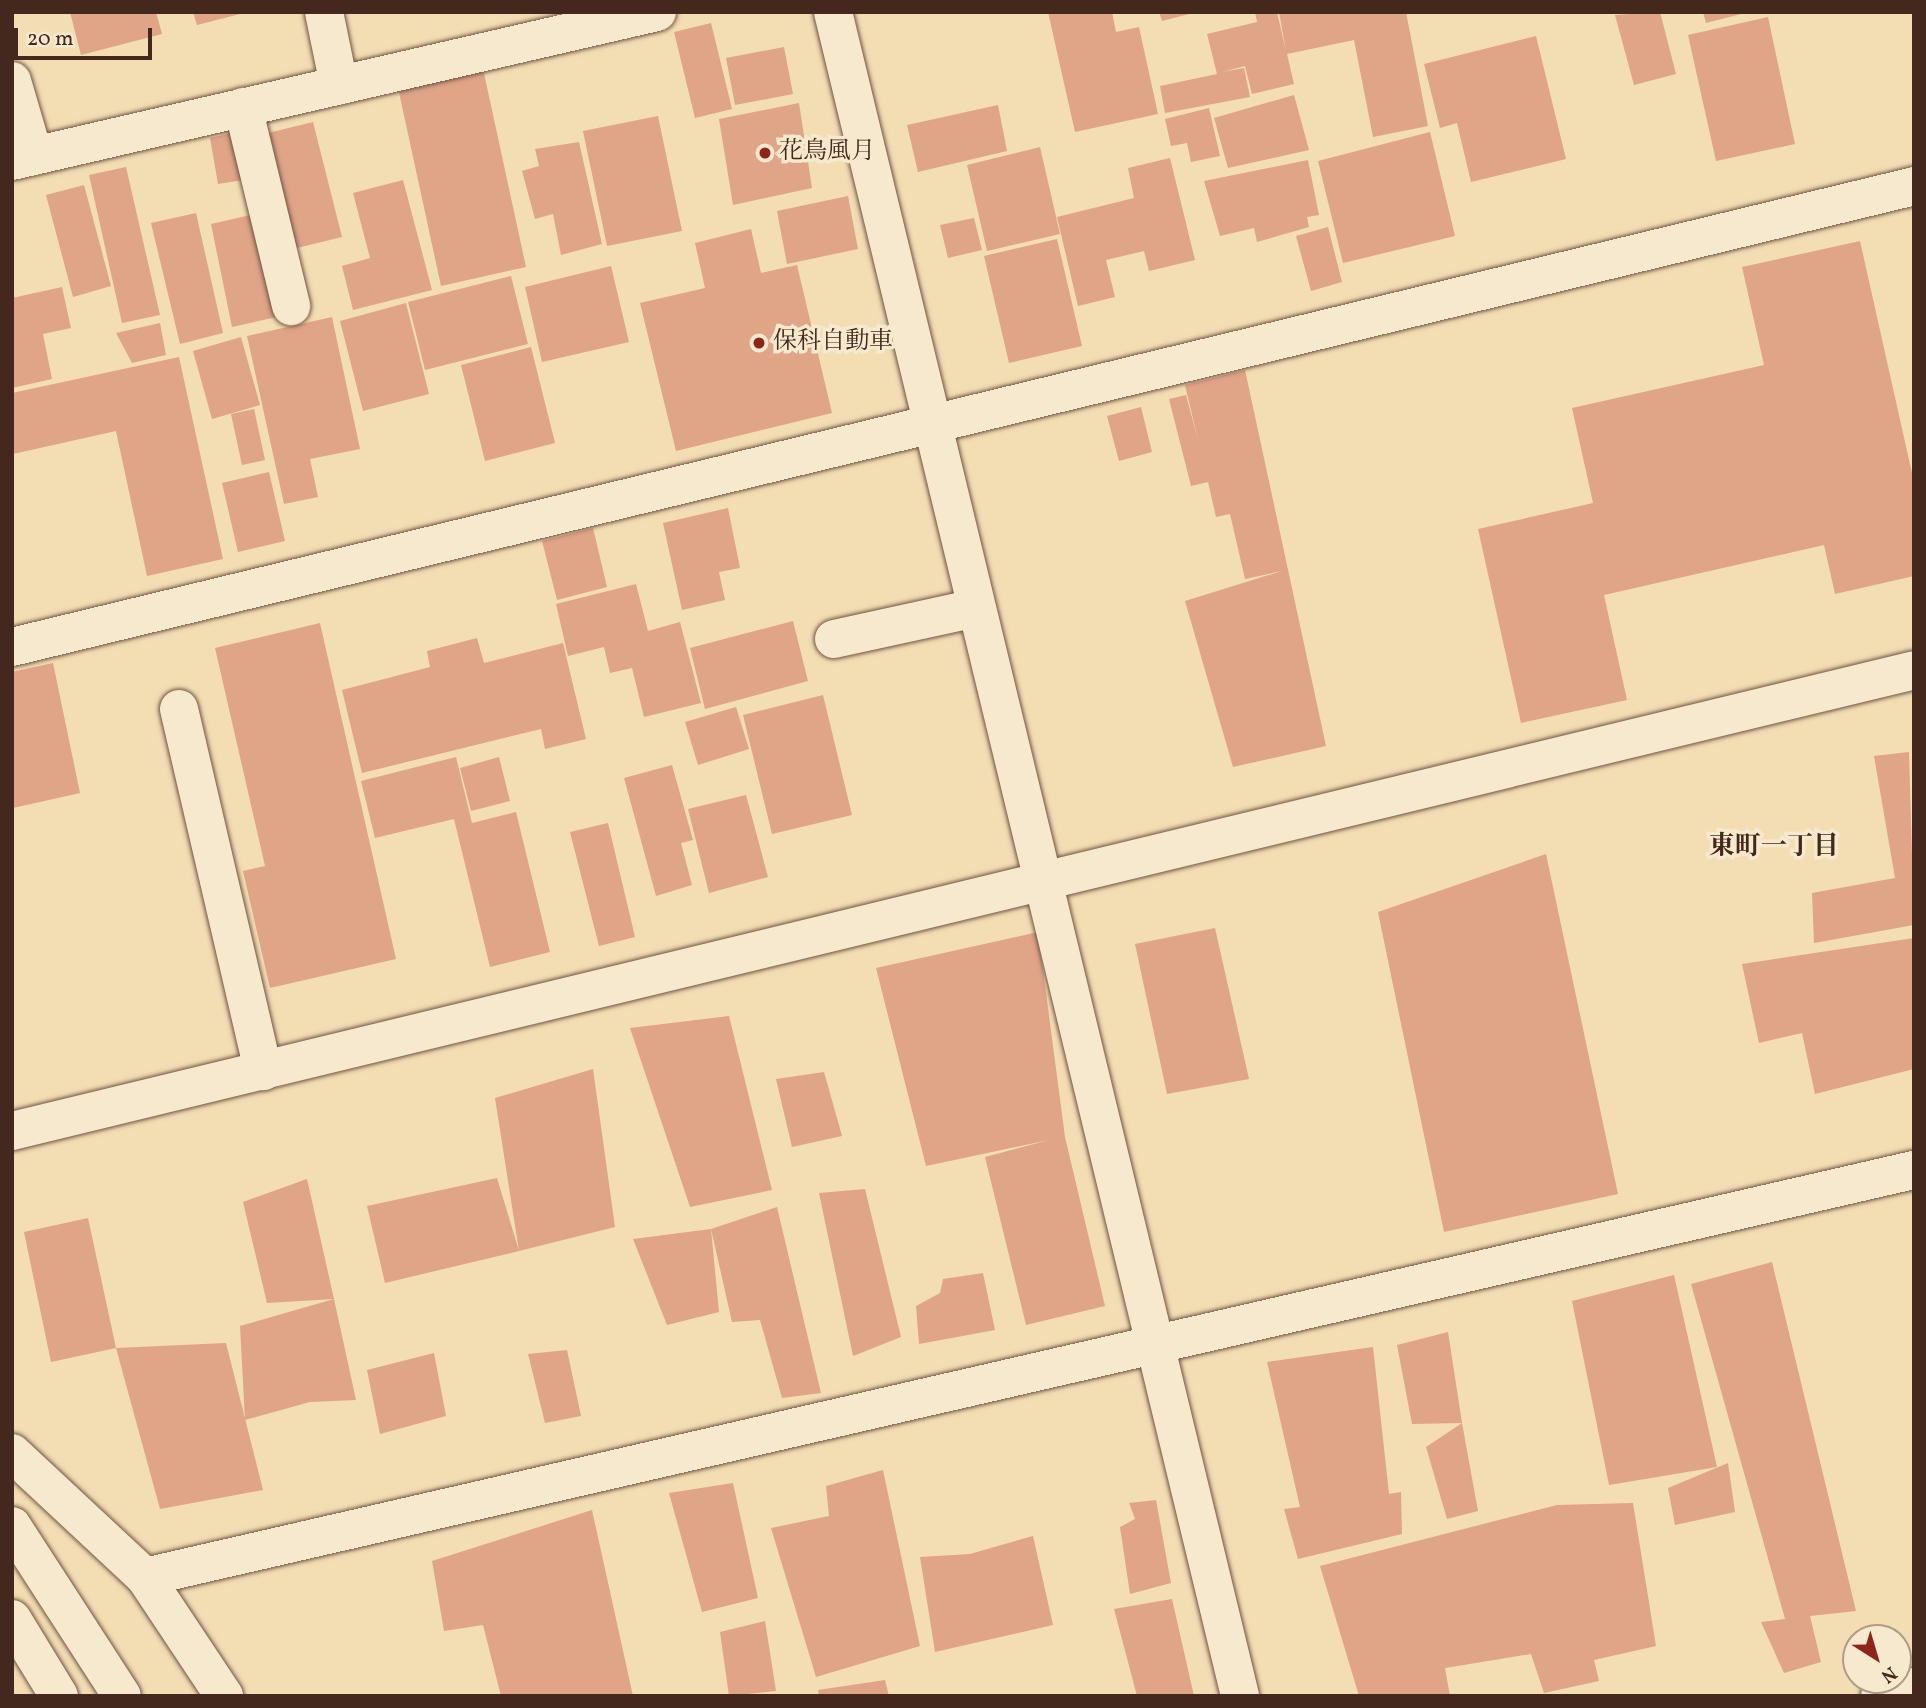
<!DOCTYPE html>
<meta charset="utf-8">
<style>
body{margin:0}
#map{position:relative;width:1926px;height:1708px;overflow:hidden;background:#f3ddb3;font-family:Vollkorn,"Noto Serif JP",serif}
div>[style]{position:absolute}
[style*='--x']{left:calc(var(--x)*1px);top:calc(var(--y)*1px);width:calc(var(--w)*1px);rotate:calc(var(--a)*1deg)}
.building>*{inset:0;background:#e0a487}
.roads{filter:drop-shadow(0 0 2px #705542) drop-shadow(0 0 2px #705542)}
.minor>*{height:38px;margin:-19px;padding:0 19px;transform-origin:19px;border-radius:19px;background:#f7e9ce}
.dots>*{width:19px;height:19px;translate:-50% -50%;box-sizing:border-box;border:4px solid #f7e9ce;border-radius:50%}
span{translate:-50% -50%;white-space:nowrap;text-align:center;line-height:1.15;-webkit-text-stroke:7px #f7e9ce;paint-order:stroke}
.poi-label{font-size:24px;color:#44281d}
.left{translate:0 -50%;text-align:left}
.neighbourhood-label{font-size:26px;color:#44281d;font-weight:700}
.frame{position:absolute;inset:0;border:14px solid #44281d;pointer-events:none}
.north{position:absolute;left:1842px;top:1624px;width:70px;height:70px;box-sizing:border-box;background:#f7e9ce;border:2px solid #af9c87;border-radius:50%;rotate:143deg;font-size:19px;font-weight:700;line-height:28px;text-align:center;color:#44281d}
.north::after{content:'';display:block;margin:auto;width:24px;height:32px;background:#8f2418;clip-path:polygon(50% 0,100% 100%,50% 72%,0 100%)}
.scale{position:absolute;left:14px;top:28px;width:138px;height:32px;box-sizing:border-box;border:4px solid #44281d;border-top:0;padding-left:9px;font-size:21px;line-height:24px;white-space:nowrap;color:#44281d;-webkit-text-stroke:5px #f7e9ce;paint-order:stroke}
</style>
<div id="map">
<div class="building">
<div style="clip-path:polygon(70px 12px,156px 12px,162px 34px,81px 55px)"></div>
<div style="clip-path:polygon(193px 12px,244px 12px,244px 13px,197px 25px)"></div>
<div style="clip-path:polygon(1048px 12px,1112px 12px,1116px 32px,1139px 27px,1158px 114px,1075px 132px)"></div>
<div style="clip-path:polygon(1159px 12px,1192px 12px,1193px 13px,1162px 21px)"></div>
<div style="clip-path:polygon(1255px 12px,1277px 12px,1286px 51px,1279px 12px,1406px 12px,1428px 126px,1373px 137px,1354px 40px,1287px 54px,1294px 84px,1252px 94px,1245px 66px,1222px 72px,1244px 68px,1250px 97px,1165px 113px,1160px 86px,1217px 74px,1207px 34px,1257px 22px)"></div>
<div style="clip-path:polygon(1660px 12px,1676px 74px,1634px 85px,1615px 15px)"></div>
<div style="clip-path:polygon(1703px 12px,1745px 12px,1745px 13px,1706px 23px)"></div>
<div style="clip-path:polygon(1768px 17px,1795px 144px,1716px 161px,1688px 35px)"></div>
<div style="clip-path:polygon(711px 23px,732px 109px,695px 118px,674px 32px)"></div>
<div style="clip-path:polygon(1536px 36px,1566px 159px,1471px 182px,1457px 123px,1440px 128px,1424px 64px)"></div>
<div style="clip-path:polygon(784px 47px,793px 94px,735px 105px,726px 58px)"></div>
<div style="clip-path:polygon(482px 64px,526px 267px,441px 286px,397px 83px)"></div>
<div style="clip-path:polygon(1294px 95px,1309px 150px,1228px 168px,1214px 118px)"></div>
<div style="clip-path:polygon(799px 103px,812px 188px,733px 205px,719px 119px)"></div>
<div style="clip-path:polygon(998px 105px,1007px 151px,918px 172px,907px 125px)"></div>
<div style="clip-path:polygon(1209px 108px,1220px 156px,1191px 162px,1187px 143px,1171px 146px,1165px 119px)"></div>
<div style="clip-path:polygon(658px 116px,682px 231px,607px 246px,583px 131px)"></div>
<div style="clip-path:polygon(313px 122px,342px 237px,297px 248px,268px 133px)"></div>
<div style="clip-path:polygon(241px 131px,250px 179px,218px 184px,210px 138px)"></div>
<div style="clip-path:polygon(1430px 132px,1455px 236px,1343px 263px,1318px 161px)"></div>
<div style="clip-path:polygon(579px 142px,602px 244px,561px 255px,553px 214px,535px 219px,522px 171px,539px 166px,535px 149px)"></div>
<div style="clip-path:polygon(1040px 147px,1060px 234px,987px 251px,967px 165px)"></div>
<div style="clip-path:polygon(1170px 158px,1195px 260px,1149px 271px,1144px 251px,1106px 260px,1115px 297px,1078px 306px,1057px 217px,1134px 198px,1128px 168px)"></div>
<div style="clip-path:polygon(1308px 160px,1319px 215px,1307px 217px,1309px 227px,1257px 242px,1254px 228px,1220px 236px,1204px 181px)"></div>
<div style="clip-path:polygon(126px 167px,160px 315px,122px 323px,89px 175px)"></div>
<div style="clip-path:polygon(403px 180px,432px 290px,353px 310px,342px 266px,370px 258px,353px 193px)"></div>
<div style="clip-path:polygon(84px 185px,111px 286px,73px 297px,46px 195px)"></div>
<div style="clip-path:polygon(848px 196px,858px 249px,787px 264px,777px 211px)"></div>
<div style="clip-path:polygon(196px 213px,223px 333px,180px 344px,151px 223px)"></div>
<div style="clip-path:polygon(255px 214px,277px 317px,232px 327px,211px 224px)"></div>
<div style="clip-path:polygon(974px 218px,982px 250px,948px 258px,940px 225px)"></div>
<div style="clip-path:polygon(1328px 227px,1342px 282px,1311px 291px,1296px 236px)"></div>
<div style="clip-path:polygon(751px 229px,761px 273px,797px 265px,832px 413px,676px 451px,640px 303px,705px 288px,695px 243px)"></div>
<div style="clip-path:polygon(1057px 239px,1082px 346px,1009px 363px,984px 256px)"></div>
<div style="clip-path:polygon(1860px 241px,1914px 482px,1914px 576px,1835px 594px,1824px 545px,1604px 595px,1627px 700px,1521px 723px,1478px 529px,1593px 503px,1572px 408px,1764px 365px,1742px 267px)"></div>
<div style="clip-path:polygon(611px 266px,629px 342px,542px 362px,525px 287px)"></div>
<div style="clip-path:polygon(511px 276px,528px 344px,425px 370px,408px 302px)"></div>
<div style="clip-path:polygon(62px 287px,71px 328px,43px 334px,52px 379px,12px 388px,12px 298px)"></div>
<div style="clip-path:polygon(406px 303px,429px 394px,363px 411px,340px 321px)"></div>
<div style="clip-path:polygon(332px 317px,360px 449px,310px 459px,318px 497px,284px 504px,247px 336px)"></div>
<div style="clip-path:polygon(160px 323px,166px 355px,132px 363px,116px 333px)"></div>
<div style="clip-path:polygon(241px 337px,260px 405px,212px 419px,193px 351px)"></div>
<div style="clip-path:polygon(531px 347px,555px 443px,485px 461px,461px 365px)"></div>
<div style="clip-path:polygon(179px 357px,223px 559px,147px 576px,116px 431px,13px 454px,12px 393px)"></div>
<div style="clip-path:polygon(1245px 370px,1326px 746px,1233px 767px,1185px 601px,1282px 571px,1245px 579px,1230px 514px,1216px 517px,1208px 482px,1191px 486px,1169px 399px,1186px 395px,1198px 440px,1185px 385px)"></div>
<div style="clip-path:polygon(1141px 407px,1152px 452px,1119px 461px,1107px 416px)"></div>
<div style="clip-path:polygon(254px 409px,265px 460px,242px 465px,231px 414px)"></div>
<div style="clip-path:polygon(269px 472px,285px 541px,238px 552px,222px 483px)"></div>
<div style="clip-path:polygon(728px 508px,740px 568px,719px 572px,725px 600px,682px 610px,663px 523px)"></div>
<div style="clip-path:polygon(593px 528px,607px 587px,557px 600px,542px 541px)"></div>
<div style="clip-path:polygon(636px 584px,648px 631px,680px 622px,701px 703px,644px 717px,632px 668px,610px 673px,604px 647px,568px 656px,556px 604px)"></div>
<div style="clip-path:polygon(793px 621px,808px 681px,705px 709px,690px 648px)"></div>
<div style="clip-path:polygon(320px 623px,396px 959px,270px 988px,243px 871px,265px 866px,215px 648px)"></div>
<div style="clip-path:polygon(477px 638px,484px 663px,563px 643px,586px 739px,545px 749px,541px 729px,362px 773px,342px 690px,430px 667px,427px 651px)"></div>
<div style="clip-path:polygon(53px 663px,80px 793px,13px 808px,12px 672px)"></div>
<div style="clip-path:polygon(823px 695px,852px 815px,772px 834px,743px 715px)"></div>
<div style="clip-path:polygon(736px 707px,749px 749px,698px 765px,685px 722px)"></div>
<div style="clip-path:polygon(1909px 752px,1914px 925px,1814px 943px,1812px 893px,1895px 878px,1874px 756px)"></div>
<div style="clip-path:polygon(456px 757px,472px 823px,516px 812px,550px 952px,490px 967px,454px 819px,375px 838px,361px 781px)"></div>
<div style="clip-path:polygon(499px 757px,510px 801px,471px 811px,460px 768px)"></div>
<div style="clip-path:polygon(672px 765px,693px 840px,681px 843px,692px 885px,656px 896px,624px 778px)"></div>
<div style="clip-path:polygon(746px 795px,768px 877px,709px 893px,688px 809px)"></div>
<div style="clip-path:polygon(608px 823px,635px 937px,599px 946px,570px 832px)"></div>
<div style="clip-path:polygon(1546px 854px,1618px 1194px,1444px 1232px,1378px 912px)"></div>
<div style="clip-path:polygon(1215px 928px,1249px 1079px,1167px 1094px,1135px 944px)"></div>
<div style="clip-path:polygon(1038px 932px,1065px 1137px,1105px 1306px,1026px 1325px,985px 1157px,1049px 1140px,926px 1166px,876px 968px)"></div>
<div style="clip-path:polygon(1914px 938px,1914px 1069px,1815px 1094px,1802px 1033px,1759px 1043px,1742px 964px)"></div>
<div style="clip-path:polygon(729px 1016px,772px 1190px,690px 1207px,630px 1028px)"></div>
<div style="clip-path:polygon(593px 1069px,615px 1227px,519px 1251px,385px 1283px,367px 1206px,497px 1178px,519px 1251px,495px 1098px)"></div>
<div style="clip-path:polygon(824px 1072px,842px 1136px,792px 1147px,776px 1079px)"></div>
<div style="clip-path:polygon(307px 1179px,334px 1299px,267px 1303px,243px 1202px)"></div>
<div style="clip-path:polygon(865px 1189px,901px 1337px,853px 1356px,819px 1193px)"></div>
<div style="clip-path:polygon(777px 1207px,821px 1393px,782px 1398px,760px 1320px,732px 1322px,711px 1229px)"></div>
<div style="clip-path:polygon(88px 1218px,116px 1348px,51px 1362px,24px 1232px)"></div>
<div style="clip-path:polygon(711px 1229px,719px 1312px,667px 1325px,633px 1239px)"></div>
<div style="clip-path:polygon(1772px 1262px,1856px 1611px,1810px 1616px,1821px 1662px,1784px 1673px,1761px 1622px,1785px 1619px,1691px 1284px)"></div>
<div style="clip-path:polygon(983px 1273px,995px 1330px,919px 1344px,916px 1306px,940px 1293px,943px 1279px)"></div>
<div style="clip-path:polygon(1674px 1275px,1717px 1467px,1609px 1485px,1572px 1301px)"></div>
<div style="clip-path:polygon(334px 1299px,356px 1400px,310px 1402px,245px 1420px,240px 1326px)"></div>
<div style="clip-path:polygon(1448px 1332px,1462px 1423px,1412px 1424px,1397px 1345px)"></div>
<div style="clip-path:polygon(226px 1343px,263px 1490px,160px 1509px,116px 1348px)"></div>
<div style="clip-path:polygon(1373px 1347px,1389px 1494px,1401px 1492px,1402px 1534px,1298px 1559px,1284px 1509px,1300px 1507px,1267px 1362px)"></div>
<div style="clip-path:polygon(567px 1350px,581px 1416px,545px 1423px,528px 1354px)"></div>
<div style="clip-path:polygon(434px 1353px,446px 1416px,380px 1434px,367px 1370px)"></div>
<div style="clip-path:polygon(1462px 1423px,1478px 1511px,1447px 1519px,1426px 1447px)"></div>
<div style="clip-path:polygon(1728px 1463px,1735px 1512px,1675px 1525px,1668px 1488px)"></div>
<div style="clip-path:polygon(883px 1470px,920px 1646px,816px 1677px,771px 1528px,829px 1516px,826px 1486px)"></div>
<div style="clip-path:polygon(733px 1483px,758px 1598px,702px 1612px,669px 1493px)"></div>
<div style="clip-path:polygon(1156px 1500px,1171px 1583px,1130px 1594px,1120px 1527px,1135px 1519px,1129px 1503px)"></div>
<div style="clip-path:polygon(1633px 1503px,1656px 1646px,1594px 1660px,1599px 1681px,1544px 1693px,1531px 1654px,1445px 1668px,1450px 1696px,1359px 1696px,1320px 1566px,1557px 1505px)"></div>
<div style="clip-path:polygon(592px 1510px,633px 1696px,501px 1696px,483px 1625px,444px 1631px,432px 1561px)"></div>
<div style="clip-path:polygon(1033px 1536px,1053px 1625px,935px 1652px,920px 1557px,970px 1554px)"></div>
<div style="clip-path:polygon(1172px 1599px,1194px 1696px,1137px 1696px,1114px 1609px)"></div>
<div style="clip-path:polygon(765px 1621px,776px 1691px,729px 1696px,720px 1632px)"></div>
<div style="clip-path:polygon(885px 1680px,889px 1696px,819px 1696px,818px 1690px)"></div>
</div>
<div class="roads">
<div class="minor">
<div style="--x:324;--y:12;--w:75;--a:78.4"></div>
<div style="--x:833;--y:12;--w:1732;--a:76.41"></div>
<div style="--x:12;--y:81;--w:78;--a:73.7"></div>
<div style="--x:243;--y:107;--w:205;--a:76.4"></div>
<div style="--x:12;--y:161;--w:662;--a:-13.01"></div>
<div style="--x:834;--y:639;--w:145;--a:-12.3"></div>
<div style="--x:12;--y:647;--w:1957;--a:-13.62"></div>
<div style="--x:179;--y:709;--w:372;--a:76.9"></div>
<div style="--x:12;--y:1131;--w:1957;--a:-13.62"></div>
<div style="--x:12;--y:1453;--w:182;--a:43"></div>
<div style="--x:145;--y:1577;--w:1815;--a:-12.96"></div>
<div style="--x:12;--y:1526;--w:202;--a:57.1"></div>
<div style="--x:145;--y:1577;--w:143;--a:56.4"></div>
<div style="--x:12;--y:1619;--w:90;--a:58.6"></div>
<div style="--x:1880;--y:1696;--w:35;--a:-15"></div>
</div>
</div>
<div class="dots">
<div style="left:765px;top:153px;background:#8f2418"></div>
<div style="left:759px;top:343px;background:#8f2418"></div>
</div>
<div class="poi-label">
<span class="left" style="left:779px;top:153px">花鳥風月</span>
<span class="left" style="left:773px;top:343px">保科自動車</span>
</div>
<div class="neighbourhood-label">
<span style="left:1774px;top:848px">東町一丁目</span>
</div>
<div class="frame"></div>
<div class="north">N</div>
<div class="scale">20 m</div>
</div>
